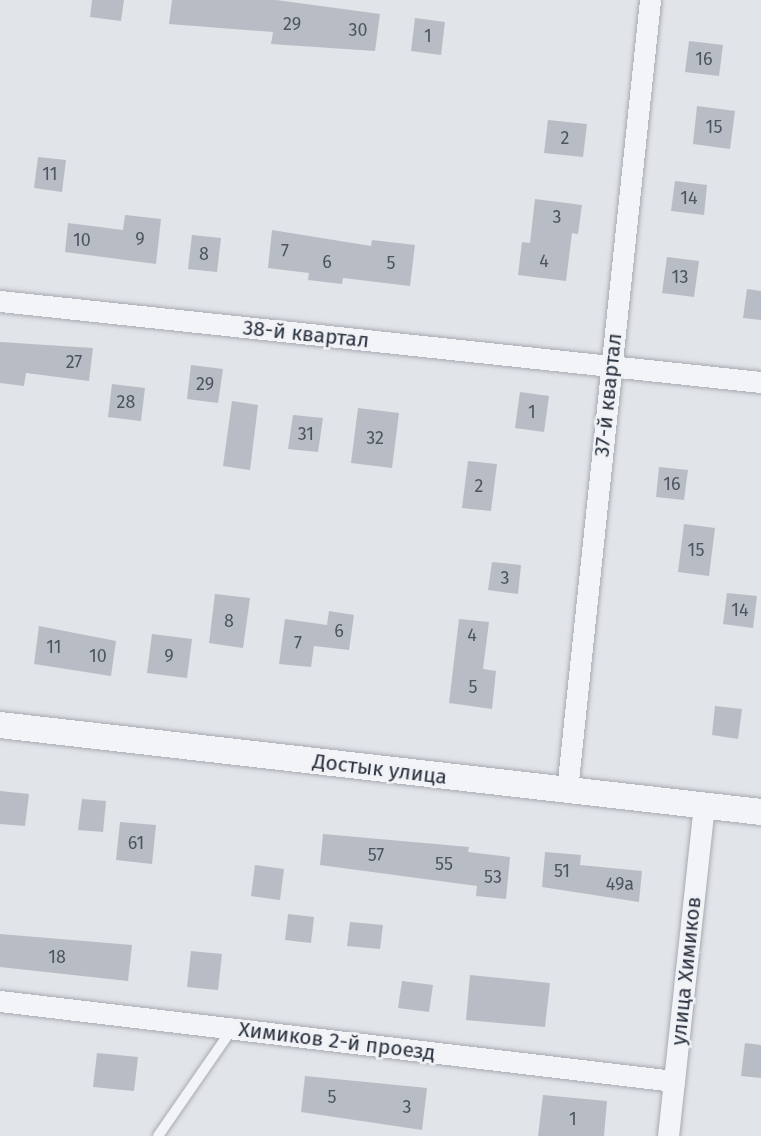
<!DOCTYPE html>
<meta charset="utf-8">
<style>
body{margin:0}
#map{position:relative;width:761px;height:1136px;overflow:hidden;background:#e1e4e8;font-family:"Fira Sans",sans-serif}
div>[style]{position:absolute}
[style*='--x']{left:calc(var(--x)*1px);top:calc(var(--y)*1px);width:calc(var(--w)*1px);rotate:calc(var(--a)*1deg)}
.building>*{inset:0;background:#b8bdc5}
.roads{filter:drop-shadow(0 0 2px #a6abb2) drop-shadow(0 0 2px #a6abb2)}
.service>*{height:10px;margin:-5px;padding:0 5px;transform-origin:5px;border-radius:5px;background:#f3f4f7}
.minor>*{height:21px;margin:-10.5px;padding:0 10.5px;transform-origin:10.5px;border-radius:10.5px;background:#f3f4f7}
.tertiary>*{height:26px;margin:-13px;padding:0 13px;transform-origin:13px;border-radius:13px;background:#f3f4f7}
span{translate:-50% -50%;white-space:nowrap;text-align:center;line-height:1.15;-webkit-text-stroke:5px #f0f2f6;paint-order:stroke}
.number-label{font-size:18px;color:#4e5560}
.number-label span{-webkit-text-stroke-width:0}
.street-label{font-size:21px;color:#2a323f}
</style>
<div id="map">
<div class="building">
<div style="clip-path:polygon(92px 0,124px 0,121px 21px,90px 17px)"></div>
<div style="clip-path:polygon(172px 0,276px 0,380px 14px,375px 51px,271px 44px,273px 32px,169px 24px)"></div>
<div style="clip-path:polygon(415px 18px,445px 22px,441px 55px,411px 51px)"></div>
<div style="clip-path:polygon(689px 41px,723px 45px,719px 76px,685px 72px)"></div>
<div style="clip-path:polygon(697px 106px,735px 111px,730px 149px,693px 144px)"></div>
<div style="clip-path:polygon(548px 120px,587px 124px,583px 157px,544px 153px)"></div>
<div style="clip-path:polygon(38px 157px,66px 160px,62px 192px,34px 188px)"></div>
<div style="clip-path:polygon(675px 181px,707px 185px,704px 215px,671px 211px)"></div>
<div style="clip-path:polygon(535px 199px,582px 205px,578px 234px,572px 233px,566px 281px,518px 275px,522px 242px,530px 243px)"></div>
<div style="clip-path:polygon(125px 215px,161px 219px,156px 264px,65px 252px,68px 223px,123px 230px)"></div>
<div style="clip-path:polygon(272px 230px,371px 246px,372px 240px,415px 245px,410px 286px,343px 278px,342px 284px,308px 280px,309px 273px,268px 268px)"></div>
<div style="clip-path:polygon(192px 235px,221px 238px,217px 272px,188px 269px)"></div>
<div style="clip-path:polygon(667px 257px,699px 261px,694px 297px,662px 293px)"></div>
<div style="clip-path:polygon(747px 289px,761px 291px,761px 320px,743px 318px)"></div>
<div style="clip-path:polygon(0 342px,93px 348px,89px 381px,26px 373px,24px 386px,0 383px)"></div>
<div style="clip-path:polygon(191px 365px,223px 369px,218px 403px,187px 399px)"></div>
<div style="clip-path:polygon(112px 384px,145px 388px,141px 421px,108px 417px)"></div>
<div style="clip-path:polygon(520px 392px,549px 396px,544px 432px,515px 428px)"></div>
<div style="clip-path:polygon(232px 401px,258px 405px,250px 470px,223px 466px)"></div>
<div style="clip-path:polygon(358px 408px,399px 413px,392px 468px,351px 463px)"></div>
<div style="clip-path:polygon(293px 415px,323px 418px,318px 452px,288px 449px)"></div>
<div style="clip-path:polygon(468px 461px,497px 464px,491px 511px,462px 508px)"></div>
<div style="clip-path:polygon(659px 467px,688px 470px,684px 500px,656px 497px)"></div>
<div style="clip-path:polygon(684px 524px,715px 528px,709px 576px,678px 572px)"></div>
<div style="clip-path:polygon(492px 562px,521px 565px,518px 594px,488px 590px)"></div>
<div style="clip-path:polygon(727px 593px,757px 596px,753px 628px,723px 624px)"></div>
<div style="clip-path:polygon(215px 594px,250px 598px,243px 648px,209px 643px)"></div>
<div style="clip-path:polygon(329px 611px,354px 615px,349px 650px,314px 646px,311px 667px,279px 664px,285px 619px,327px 625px)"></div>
<div style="clip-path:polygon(459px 619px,489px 622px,483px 669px,496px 671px,492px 709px,449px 703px)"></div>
<div style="clip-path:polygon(39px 626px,116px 641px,111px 676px,34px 664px)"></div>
<div style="clip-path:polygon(152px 634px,192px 639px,187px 678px,147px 673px)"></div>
<div style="clip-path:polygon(715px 706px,742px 709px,738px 739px,712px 735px)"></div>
<div style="clip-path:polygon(0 791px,29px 794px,25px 826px,0 824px)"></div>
<div style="clip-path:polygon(82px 799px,106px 801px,103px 832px,78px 830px)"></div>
<div style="clip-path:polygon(120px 822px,156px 825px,152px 864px,116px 860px)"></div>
<div style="clip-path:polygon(323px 834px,469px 847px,468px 852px,510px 857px,506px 899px,476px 896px,477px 886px,320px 865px)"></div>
<div style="clip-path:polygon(545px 852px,581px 855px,580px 865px,642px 871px,639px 902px,542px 887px)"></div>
<div style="clip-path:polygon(255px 865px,284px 869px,280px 900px,251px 896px)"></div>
<div style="clip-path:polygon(288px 914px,314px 917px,311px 943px,285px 940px)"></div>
<div style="clip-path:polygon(350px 922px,383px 925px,380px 949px,347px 946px)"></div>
<div style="clip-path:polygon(0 934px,132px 945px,128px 981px,0 967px)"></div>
<div style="clip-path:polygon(191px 951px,222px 954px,218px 990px,187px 987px)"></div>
<div style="clip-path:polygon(470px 975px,550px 983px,545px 1027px,466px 1020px)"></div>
<div style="clip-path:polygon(402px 981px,433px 985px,429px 1012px,398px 1008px)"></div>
<div style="clip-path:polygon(745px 1043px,761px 1045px,761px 1078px,741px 1076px)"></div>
<div style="clip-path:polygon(97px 1053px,138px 1057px,134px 1091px,93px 1087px)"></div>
<div style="clip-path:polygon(305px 1076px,427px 1088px,422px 1130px,301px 1112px)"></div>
<div style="clip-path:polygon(543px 1095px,607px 1101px,604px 1136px,538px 1136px)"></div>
</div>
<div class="roads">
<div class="service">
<div style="--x:158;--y:1136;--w:130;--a:-55.3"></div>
</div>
<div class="minor">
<div style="--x:0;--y:301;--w:765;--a:6.08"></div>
<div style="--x:567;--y:790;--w:794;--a:-84"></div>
<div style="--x:0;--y:1001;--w:679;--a:6.77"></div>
<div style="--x:668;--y:1136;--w:332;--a:-83.8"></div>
</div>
<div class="tertiary">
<div style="--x:0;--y:725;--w:766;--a:6.52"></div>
</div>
</div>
<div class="number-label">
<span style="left:292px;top:24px">29</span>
<span style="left:358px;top:30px">30</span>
<span style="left:428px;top:36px">1</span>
<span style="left:704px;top:59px">16</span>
<span style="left:714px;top:127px">15</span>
<span style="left:565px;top:138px">2</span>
<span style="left:50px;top:174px">11</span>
<span style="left:689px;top:198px">14</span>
<span style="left:557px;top:217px">3</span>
<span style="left:140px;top:239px">9</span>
<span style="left:82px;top:240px">10</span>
<span style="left:285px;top:251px">7</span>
<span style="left:204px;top:254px">8</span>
<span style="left:544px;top:261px">4</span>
<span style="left:327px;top:262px">6</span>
<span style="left:391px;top:263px">5</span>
<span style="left:680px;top:277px">13</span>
<span style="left:74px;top:362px">27</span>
<span style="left:205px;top:384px">29</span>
<span style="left:126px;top:402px">28</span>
<span style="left:532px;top:412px">1</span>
<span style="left:306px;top:434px">31</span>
<span style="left:375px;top:438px">32</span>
<span style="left:672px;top:484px">16</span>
<span style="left:479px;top:486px">2</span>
<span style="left:696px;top:550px">15</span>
<span style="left:505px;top:578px">3</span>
<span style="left:740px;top:610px">14</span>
<span style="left:229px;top:621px">8</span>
<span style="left:339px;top:631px">6</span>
<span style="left:472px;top:635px">4</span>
<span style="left:298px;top:643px">7</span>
<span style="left:54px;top:647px">11</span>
<span style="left:98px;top:656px">10</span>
<span style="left:169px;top:656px">9</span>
<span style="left:473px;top:687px">5</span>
<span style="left:136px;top:843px">61</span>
<span style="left:376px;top:855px">57</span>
<span style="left:444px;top:864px">55</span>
<span style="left:562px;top:871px">51</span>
<span style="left:493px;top:877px">53</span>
<span style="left:620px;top:884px">49а</span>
<span style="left:57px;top:957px">18</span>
<span style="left:332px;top:1097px">5</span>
<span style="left:407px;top:1107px">3</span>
<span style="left:573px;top:1119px">1</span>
</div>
<div class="street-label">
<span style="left:306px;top:334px;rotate:6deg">38-й квартал</span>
<span style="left:608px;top:395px;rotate:-84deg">37-й квартал</span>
<span style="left:380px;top:769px;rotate:7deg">Достык улица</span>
<span style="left:686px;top:971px;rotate:-84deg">улица Химиков</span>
<span style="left:337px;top:1041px;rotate:7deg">Химиков 2-й проезд</span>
</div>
</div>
